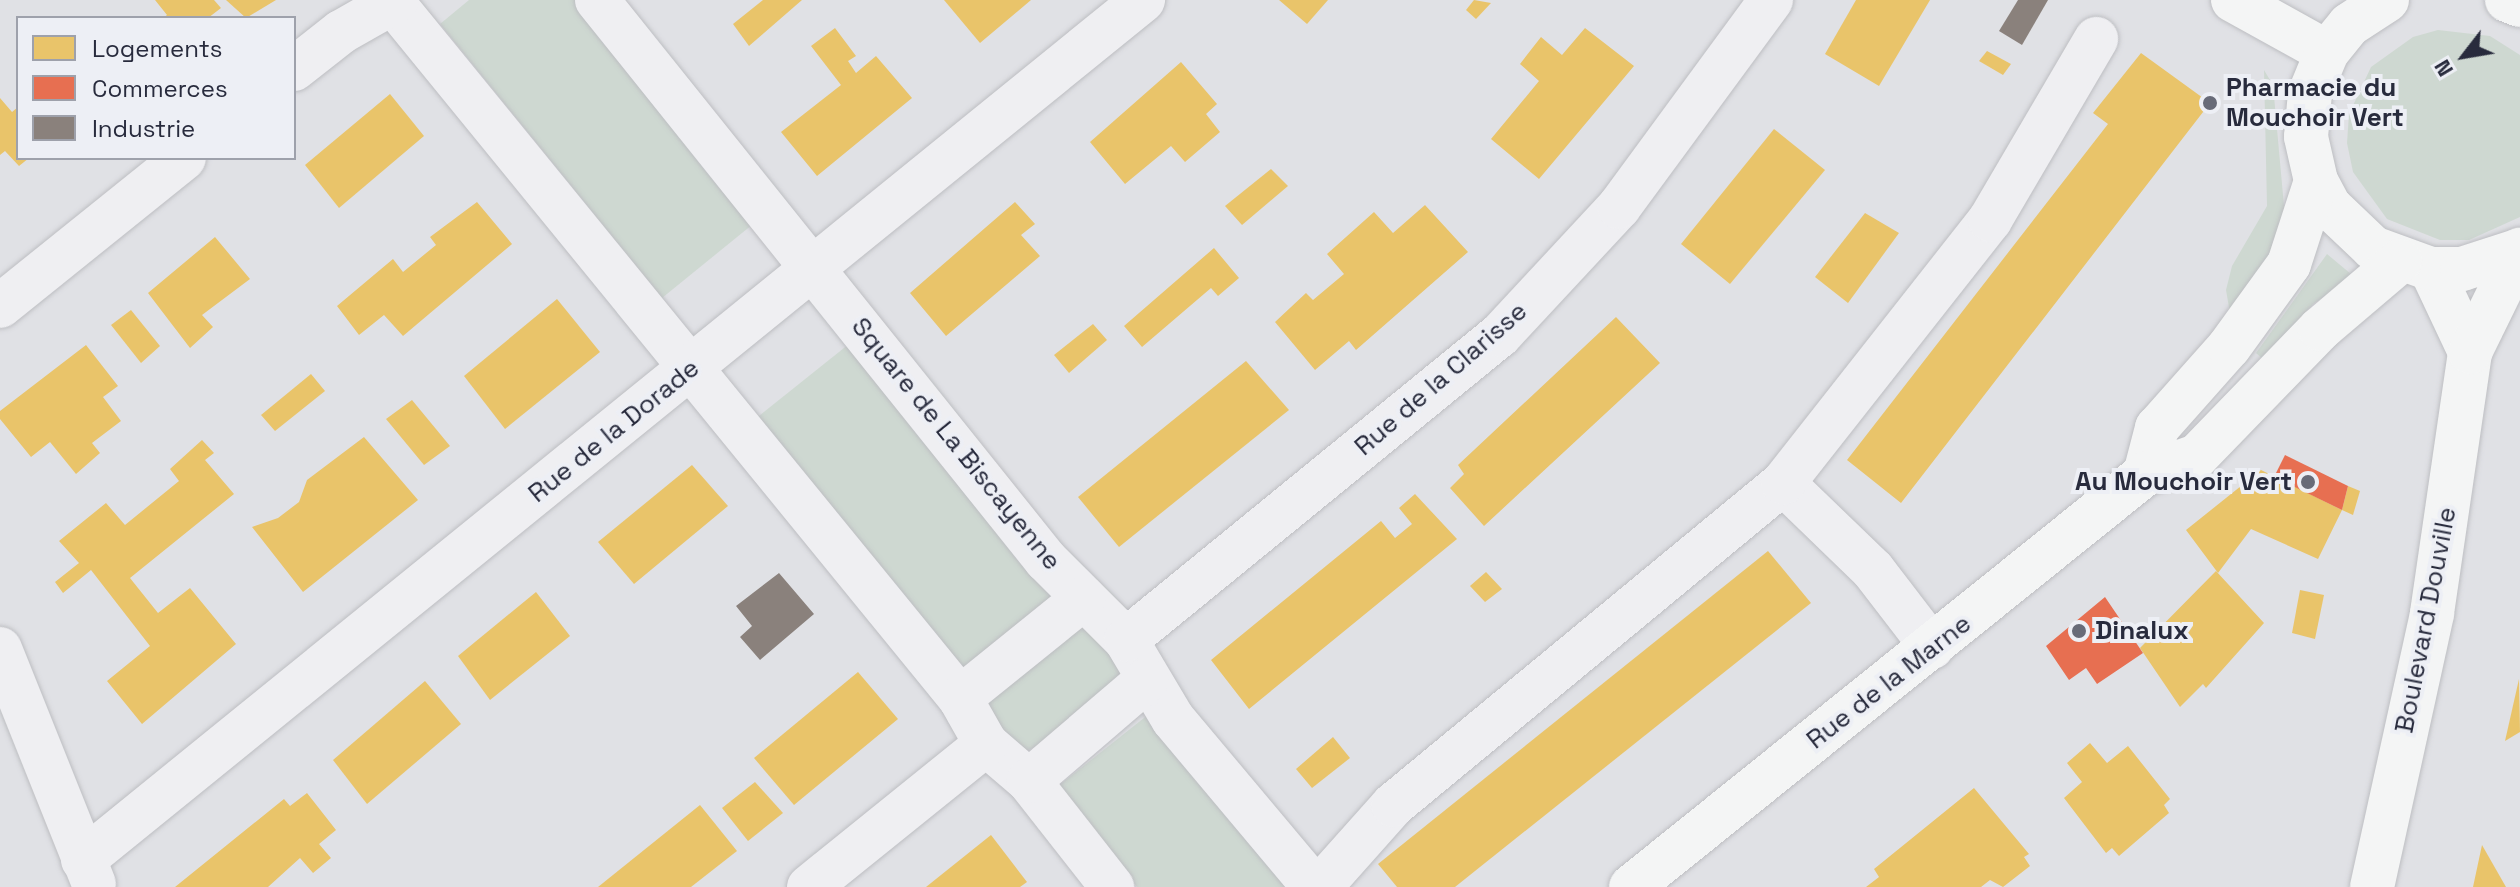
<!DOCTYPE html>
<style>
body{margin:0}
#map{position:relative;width:2520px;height:887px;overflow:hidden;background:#e0e1e5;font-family:"Space Grotesk",sans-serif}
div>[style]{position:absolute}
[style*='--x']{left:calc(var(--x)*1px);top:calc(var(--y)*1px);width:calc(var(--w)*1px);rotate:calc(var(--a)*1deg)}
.green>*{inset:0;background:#ced8d1}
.homes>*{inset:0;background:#e9c46a}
.shops>*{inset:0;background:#e76f51}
.industry>*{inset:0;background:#8a817c}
.roads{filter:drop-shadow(0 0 2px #bdbec2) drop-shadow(0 0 2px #bdbec2)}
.street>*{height:44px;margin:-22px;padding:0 22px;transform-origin:22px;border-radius:22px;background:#efeff2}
.secondary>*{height:44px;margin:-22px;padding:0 22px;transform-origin:22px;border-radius:22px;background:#f4f5f5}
.primary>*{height:44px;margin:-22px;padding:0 22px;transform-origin:22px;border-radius:22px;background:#f4f5f5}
.dots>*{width:22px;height:22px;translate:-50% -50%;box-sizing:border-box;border:4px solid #edeff5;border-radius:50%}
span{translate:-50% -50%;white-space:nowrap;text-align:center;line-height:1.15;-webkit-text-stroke:8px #edeff5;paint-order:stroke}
.poi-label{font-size:26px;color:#282b3d;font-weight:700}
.left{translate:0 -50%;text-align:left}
.right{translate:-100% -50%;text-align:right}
.street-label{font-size:26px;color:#282b3d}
.legend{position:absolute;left:16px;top:16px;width:280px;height:144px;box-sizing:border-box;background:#edeff5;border:2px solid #9ea1ab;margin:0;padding:10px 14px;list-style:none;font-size:24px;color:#282b3d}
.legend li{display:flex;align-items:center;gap:16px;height:40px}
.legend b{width:40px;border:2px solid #9ea1ab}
.north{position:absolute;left:2424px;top:16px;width:80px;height:80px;-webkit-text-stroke:6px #edeff5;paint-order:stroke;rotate:239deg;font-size:22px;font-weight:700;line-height:32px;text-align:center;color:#282b3d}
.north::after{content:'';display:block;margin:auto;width:28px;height:36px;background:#282b3d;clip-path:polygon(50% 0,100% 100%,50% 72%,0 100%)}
</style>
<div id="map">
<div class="green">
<div style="clip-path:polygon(469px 0,579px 0,758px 220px,662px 298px,440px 24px)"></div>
<div style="clip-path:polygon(2438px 30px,2490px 36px,2520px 55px,2520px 217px,2469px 240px,2440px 240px,2387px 219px,2353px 172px,2347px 143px,2349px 114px,2371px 67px,2413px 37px)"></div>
<div style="clip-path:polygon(2264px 70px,2273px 85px,2285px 217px,2282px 240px,2231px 319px,2226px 290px,2232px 266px,2267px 206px)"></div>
<div style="clip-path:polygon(2327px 254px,2351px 274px,2350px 280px,2313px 304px,2263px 359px,2256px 353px)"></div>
<div style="clip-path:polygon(854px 340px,1056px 595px,956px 675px,754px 420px)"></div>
<div style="clip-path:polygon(1079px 624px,1098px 630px,1126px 675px,1055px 740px,1019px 753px,982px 705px)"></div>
<div style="clip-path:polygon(1149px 714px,1290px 887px,1137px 887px,1057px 787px)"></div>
</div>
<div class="homes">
<div style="clip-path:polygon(155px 0,214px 0,221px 8px,208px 18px,163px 18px,167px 15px)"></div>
<div style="clip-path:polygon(226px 0,276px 0,246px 18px)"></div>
<div style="clip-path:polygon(763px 0,802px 0,749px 46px,733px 24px)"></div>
<div style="clip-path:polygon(944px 0,1031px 0,980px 43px)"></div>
<div style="clip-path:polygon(1279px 0,1328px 0,1307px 24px)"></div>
<div style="clip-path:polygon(1474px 0,1491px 3px,1476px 19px,1466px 10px)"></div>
<div style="clip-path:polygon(1856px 0,1930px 0,1879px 86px,1825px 54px)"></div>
<div style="clip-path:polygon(835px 28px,856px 56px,848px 61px,856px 73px,876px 56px,912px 98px,817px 176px,781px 132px,841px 85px,811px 46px)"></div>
<div style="clip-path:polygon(1585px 28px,1634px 66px,1539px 179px,1491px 139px,1539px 81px,1520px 64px,1541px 37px,1562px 55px)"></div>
<div style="clip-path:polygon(1987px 51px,2011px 64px,2003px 75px,1979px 61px)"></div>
<div style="clip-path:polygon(2141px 53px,2210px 103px,1901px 503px,1847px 460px,2108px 124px,2093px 113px)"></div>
<div style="clip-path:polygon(1181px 62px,1217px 104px,1206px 114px,1220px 132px,1185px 162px,1171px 146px,1125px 184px,1090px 142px)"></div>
<div style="clip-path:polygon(390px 94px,424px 136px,339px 208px,305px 165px)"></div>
<div style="clip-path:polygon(0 98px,12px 112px,18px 107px,18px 158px,29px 158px,19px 166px,5px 151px,0 155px)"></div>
<div style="clip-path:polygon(1774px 129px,1825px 170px,1730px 284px,1681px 244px)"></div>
<div style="clip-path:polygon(1271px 169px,1288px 186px,1242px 225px,1225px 206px)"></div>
<div style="clip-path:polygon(477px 202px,512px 244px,403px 336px,384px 315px,359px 335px,337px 306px,393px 259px,403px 272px,436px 245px,430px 237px)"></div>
<div style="clip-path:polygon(1015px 202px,1035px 224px,1021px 235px,1040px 256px,946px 336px,910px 293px)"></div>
<div style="clip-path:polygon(1425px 205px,1468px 252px,1356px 350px,1349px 341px,1315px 370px,1275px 322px,1306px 293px,1313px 300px,1344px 274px,1327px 254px,1374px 212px,1393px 233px)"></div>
<div style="clip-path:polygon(1865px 213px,1899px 233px,1848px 303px,1815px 277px)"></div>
<div style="clip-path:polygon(215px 237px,250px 279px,202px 315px,213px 327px,190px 348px,148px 293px)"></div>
<div style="clip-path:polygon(1214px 248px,1239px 278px,1218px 296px,1211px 288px,1142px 347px,1124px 326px)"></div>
<div style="clip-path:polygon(557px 299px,600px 352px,505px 429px,464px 376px)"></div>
<div style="clip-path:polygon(131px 310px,160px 346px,141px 363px,111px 325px)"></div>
<div style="clip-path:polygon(1616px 317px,1660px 363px,1484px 526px,1450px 488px,1464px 474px,1458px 465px)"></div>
<div style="clip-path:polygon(1093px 324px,1107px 340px,1069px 373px,1054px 355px)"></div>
<div style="clip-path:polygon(86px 345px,118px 386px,103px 397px,121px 421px,92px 443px,100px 453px,76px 474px,50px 442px,31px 457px,0 419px,0 411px)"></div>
<div style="clip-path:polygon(1246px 361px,1289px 410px,1119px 547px,1078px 497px)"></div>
<div style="clip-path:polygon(311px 374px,325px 391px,275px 431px,261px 415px)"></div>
<div style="clip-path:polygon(412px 400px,450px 446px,424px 465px,386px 419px)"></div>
<div style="clip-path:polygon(364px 437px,418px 500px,303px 592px,252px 527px,278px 518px,299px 502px,307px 480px)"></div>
<div style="clip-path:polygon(202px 440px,214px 453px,205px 460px,234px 494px,130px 578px,158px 613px,190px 588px,236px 644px,142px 724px,107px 681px,150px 646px,91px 570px,63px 593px,55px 582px,79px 563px,59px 541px,106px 503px,125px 525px,179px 481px,170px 469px)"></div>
<div style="clip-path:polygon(692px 465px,728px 506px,634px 584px,598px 542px)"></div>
<div style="clip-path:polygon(2261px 470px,2342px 510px,2318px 559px,2251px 529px,2218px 573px,2186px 530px)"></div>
<div style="clip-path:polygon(2348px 486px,2360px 491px,2353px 515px,2342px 510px)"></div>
<div style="clip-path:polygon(1415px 494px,1457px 539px,1249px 709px,1211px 660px,1381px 521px,1395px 538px,1412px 524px,1399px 508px)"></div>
<div style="clip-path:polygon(1768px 551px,1811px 603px,1455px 887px,1397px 887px,1378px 864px)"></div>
<div style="clip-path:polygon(2216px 571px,2264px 623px,2206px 688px,2203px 684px,2180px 707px,2140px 648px)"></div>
<div style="clip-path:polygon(1486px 572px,1502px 589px,1485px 602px,1470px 586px)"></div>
<div style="clip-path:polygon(2300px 590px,2324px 595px,2315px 639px,2292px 633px)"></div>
<div style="clip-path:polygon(536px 592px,570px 636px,490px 700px,458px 656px)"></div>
<div style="clip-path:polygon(858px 672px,898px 719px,794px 805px,754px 758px)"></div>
<div style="clip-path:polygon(2519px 679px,2520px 732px,2505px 741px)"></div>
<div style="clip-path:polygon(425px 681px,461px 724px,367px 804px,333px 760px)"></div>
<div style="clip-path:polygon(1333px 737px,1350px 758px,1312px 788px,1296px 769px)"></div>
<div style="clip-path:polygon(2090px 743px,2107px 763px,2128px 746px,2170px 799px,2164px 805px,2169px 813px,2119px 856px,2112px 848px,2106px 853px,2064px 798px,2082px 782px,2067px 763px)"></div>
<div style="clip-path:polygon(755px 782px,783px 813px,748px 841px,722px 808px)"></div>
<div style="clip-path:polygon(1974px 788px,2029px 854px,2024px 857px,2030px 866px,2003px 887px,1990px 880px,1981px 887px,1866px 887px,1879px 877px,1874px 869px)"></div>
<div style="clip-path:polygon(307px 793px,336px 830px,319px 844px,331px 858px,313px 873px,300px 858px,268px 887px,175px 887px,284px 799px,290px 806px)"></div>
<div style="clip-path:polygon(700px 805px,737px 851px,691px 887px,598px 887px)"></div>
<div style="clip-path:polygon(991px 835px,1027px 882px,1020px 887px,926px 887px)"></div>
<div style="clip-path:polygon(2482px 845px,2506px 887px,2473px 887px)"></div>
</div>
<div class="shops">
<div style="clip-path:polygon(2285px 455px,2348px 486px,2342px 510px,2274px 477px)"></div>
<div style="clip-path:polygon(2105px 597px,2143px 653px,2097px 684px,2086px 668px,2069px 680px,2046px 646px)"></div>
</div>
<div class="industry">
<div style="clip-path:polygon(2018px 0,2048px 0,2022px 45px,1999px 31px)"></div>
<div style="clip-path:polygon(779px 573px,814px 614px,760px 660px,740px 637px,752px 626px,736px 606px)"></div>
</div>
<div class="roads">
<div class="street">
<div style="--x:597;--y:0;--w:718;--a:51.28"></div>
<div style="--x:1046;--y:560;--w:113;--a:45"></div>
<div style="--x:1126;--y:640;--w:92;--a:59.3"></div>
<div style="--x:1173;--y:719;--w:219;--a:50"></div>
<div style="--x:393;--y:3;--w:897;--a:50.79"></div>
<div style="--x:960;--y:698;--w:53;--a:60.5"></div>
<div style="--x:986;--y:744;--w:57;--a:40.7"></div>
<div style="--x:1029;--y:781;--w:135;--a:51.9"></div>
<div style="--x:294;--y:69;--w:60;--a:-38.2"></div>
<div style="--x:341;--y:32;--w:64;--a:-29.7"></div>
<div style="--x:0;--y:306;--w:236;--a:-38.8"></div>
<div style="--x:1783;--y:483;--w:125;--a:44"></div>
<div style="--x:1873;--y:570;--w:97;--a:52.5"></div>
<div style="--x:1126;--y:640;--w:483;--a:-39.2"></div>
<div style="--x:1500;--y:335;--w:175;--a:-47.1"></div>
<div style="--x:1619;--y:207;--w:257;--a:-53.7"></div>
<div style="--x:0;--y:649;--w:253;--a:68.2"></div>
<div style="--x:960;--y:698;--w:159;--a:-38.9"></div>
<div style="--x:1029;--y:781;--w:155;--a:-40.6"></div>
<div style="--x:83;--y:860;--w:1365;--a:-39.05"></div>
<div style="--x:809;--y:887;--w:228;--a:-38.9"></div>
<div style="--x:1320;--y:887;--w:110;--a:-48.3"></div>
<div style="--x:1393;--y:805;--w:506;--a:-39.54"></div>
<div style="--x:1783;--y:483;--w:335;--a:-51.8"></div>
<div style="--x:1990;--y:220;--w:210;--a:-59.6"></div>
</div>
<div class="secondary">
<div style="--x:2233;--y:0;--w:107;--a:29"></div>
<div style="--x:2431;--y:269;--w:92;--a:64.8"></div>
<div style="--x:2372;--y:887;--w:280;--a:-77.6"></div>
<div style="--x:2432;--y:613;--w:264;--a:-81.7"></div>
<div style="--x:2470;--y:352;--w:114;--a:-63.9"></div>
</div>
<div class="primary">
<div style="--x:2387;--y:0;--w:45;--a:146.7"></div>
<div style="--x:2349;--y:25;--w:35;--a:129"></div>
<div style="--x:2327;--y:52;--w:44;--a:112.5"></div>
<div style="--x:2310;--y:93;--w:44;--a:95.2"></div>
<div style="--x:2306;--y:137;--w:45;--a:77.2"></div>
<div style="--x:2316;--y:181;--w:30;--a:62"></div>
<div style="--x:2330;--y:207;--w:59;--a:43.6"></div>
<div style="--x:2373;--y:248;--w:62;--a:19.9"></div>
<div style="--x:2431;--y:269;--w:31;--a:0"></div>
<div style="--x:2462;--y:269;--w:61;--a:-18.1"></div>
<div style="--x:2507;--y:0;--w:14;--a:21"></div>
<div style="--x:2145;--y:474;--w:48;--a:-75.4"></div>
<div style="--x:2157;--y:428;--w:108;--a:-48.4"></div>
<div style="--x:2229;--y:347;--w:102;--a:-54.1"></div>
<div style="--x:2289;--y:264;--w:87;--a:-72"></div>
<div style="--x:1631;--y:887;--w:659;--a:-38.78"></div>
<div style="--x:2145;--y:474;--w:55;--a:-19.1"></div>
<div style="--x:2197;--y:456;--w:177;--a:-45.9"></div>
<div style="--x:2320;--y:329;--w:105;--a:-40.4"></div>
</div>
</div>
<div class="dots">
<div style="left:2210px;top:103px;background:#686b78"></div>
<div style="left:2308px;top:482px;background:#686b78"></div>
<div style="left:2079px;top:631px;background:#686b78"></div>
</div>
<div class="poi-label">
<span class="left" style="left:2226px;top:103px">Pharmacie du<br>Mouchoir Vert</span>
<span class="right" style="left:2292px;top:482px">Au Mouchoir Vert</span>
<span class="left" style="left:2095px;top:631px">Dinalux</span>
</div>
<div class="street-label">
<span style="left:1441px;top:379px;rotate:-41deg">Rue de la Clarisse</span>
<span style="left:614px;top:431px;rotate:-39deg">Rue de la Dorade</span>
<span style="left:956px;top:444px;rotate:51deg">Square de La Biscayenne</span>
<span style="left:2426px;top:620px;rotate:-79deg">Boulevard Douville</span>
<span style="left:1889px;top:682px;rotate:-38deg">Rue de la Marne</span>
</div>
<ul class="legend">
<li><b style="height:22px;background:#e9c46a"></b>Logements</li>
<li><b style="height:22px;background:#e76f51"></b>Commerces</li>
<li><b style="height:22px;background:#8a817c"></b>Industrie</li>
</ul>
<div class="north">N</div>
</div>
